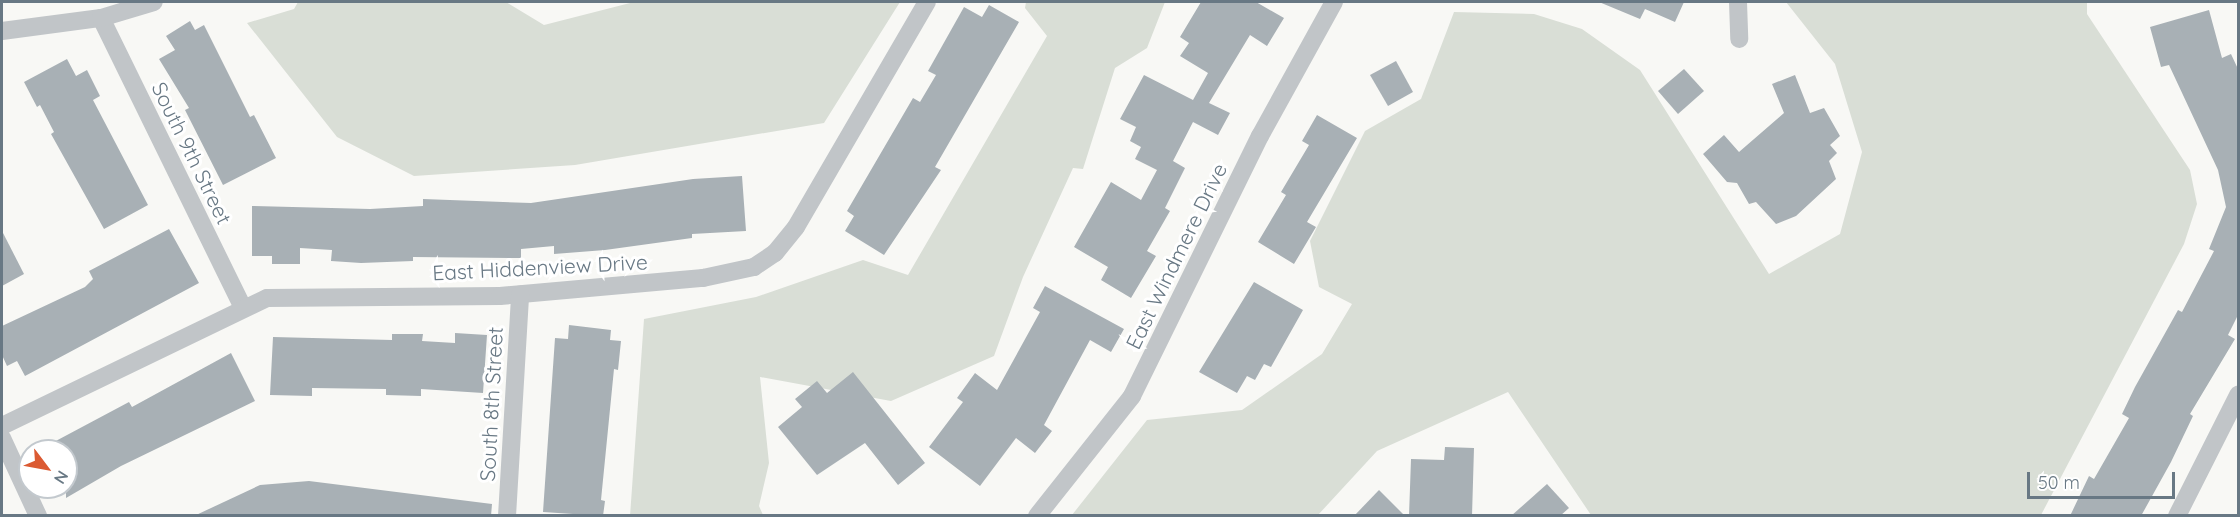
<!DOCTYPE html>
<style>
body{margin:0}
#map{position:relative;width:2240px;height:517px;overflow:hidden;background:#f8f8f5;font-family:Quicksand,sans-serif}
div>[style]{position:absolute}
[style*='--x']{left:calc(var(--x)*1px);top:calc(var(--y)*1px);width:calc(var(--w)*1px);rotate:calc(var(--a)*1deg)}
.green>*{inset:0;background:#d9ded6}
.building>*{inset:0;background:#a8b0b5}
.street>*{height:18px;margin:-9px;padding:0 9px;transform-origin:9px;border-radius:9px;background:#c1c5c8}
span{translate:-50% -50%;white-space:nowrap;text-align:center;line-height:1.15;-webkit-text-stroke:6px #fff;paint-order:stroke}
.street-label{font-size:21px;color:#687884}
.frame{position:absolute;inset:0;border:3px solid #687884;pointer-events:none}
.north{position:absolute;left:18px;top:439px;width:60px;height:60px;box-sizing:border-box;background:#fff;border:2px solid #c3c9ce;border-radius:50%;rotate:122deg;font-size:16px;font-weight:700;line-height:24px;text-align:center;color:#687884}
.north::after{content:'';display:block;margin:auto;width:21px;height:27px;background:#db5a32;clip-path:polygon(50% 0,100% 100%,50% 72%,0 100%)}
.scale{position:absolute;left:2027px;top:472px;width:148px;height:27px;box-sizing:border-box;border:3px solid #687884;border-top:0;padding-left:8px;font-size:18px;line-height:21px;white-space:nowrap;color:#687884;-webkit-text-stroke:4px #fff;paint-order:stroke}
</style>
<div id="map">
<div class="green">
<div style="clip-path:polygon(298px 2px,506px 2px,544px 25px,634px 2px,900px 2px,824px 123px,575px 165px,414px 176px,337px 137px,247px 23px,294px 9px)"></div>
<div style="clip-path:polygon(1026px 2px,1165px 2px,1147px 48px,1115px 68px,1083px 169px,1073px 168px,1023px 277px,994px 356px,891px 401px,760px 377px,769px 463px,759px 506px,763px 515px,630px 516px,644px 319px,756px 297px,863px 260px,908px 275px,1047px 36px,1025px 8px)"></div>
<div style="clip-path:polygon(1786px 2px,2087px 2px,2087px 14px,2190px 170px,2197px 204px,2184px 244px,2041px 515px,1591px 515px,1508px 392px,1377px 451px,1318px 515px,1072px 515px,1147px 420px,1242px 410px,1322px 354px,1352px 304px,1319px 287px,1310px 241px,1365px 131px,1421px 99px,1454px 12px,1534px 14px,1582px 29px,1640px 70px,1769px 274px,1840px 234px,1862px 152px,1835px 64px)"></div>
</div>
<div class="building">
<div style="clip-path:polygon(1201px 2px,1256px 2px,1284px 18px,1267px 46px,1250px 35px,1209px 103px,1230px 113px,1218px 135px,1193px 122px,1173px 161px,1185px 168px,1165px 208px,1170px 211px,1147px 251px,1156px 256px,1131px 298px,1101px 280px,1108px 267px,1074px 247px,1111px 182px,1141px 200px,1157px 170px,1135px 159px,1141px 147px,1130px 141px,1136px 127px,1120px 119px,1144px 75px,1193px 100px,1208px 73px,1180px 56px,1189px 43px,1180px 37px)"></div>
<div style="clip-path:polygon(1599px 2px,1684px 2px,1675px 22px,1645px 9px,1640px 19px)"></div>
<div style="clip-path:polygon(989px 5px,1019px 22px,935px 167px,941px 170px,884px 255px,845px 231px,854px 216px,847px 211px,913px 98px,920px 102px,936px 75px,928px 71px,964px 7px,982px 17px)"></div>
<div style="clip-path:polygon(2209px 10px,2222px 58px,2231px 54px,2238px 69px,2238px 315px,2228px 335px,2235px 339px,2190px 414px,2193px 416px,2171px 462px,2141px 516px,2070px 516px,2089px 476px,2094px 479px,2129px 418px,2122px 414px,2135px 387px,2178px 310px,2182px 312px,2214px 251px,2209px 249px,2226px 207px,2218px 170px,2169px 65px,2161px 67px,2150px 27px)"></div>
<div style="clip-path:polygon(190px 21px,195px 30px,204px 25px,250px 117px,254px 115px,276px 158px,223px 185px,185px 110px,189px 108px,159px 59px,175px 50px,166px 36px)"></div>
<div style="clip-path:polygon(67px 59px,76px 76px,87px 70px,100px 96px,93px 100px,148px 205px,104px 229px,51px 134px,54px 132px,40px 105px,37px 107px,24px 82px)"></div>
<div style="clip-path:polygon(1396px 61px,1413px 92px,1388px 106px,1370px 75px)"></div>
<div style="clip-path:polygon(1684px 69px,1704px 91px,1678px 114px,1658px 91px)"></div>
<div style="clip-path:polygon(1795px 75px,1810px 113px,1824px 108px,1840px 136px,1830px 145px,1837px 153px,1829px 161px,1836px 179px,1796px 216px,1776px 224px,1756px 202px,1749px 204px,1737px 183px,1727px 182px,1703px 154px,1724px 135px,1739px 152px,1784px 113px,1772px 84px)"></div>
<div style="clip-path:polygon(1317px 115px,1357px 138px,1307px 222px,1316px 227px,1294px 264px,1258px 242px,1286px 195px,1281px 192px,1309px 145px,1302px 141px)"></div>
<div style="clip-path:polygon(742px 176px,746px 231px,692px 234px,692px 238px,605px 250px,554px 254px,554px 246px,521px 249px,521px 258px,413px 257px,413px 261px,361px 263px,331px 261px,332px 250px,300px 248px,300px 264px,272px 264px,272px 256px,252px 256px,252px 206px,370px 209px,423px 206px,423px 199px,531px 203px,693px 179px)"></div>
<div style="clip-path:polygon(169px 229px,199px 283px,25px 376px,17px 361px,7px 366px,2px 355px,2px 326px,85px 287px,93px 279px,89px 271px)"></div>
<div style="clip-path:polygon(2px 231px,24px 274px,2px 286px)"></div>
<div style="clip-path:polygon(1254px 282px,1303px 310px,1271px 367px,1264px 364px,1255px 380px,1247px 376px,1237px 393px,1199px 372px)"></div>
<div style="clip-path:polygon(1045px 286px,1124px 329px,1111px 352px,1090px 340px,1044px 425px,1052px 431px,1035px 453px,1016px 438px,980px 486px,929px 447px,963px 402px,957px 398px,975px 373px,997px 390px,1040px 312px,1033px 308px)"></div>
<div style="clip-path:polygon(569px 325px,611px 330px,610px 340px,621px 341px,618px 370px,614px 369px,601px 500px,605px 501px,603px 516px,543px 512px,555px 338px,568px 339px)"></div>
<div style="clip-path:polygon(455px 333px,487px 335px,483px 393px,421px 389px,421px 396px,386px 395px,386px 389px,312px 388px,312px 396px,270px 395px,273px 337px,392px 340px,392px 334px,423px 334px,422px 341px,455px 343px)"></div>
<div style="clip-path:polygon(231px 353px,255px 401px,121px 466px,66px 498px,66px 451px,37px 451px,129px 402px,132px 407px)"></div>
<div style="clip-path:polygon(853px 372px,925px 463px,898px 485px,865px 443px,817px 475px,778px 427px,802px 407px,795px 399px,817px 381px,827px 393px)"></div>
<div style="clip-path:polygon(1445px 447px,1474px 448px,1472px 516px,1409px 516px,1411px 459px,1444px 460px)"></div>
<div style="clip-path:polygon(309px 481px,492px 504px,491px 516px,194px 516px,260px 485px)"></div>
<div style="clip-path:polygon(1547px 484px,1569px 508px,1560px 516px,1511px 516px)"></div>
<div style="clip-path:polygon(1379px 490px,1405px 516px,1354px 516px)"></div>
</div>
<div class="street">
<div style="--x:1738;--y:2;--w:37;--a:88"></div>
<div style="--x:101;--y:18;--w:323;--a:63.9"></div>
<div style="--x:2;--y:31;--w:100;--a:-7.5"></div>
<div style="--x:101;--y:18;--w:55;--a:-16.8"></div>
<div style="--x:2;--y:426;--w:294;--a:-25.8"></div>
<div style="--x:267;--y:298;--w:233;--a:-0.5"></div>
<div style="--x:500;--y:296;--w:204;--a:-5.1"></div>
<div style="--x:703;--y:278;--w:52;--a:-12.2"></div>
<div style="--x:754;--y:267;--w:25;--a:-34"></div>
<div style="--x:775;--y:253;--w:33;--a:-51"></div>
<div style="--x:796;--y:227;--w:260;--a:-59.8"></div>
<div style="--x:2;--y:438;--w:86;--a:65.2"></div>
<div style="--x:507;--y:516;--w:222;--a:-86.6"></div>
<div style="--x:1037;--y:516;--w:153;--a:-51.6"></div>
<div style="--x:1132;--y:396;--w:290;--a:-63.8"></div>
<div style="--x:1260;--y:136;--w:153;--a:-61.1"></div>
<div style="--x:2177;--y:516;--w:136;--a:-63.2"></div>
</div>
<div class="street-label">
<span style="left:192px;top:153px;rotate:64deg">South 9th Street</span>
<span style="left:1176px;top:256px;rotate:-64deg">East Windmere Drive</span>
<span style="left:540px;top:267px;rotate:-3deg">East Hiddenview Drive</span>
<span style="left:491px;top:404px;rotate:-87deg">South 8th Street</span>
</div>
<div class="frame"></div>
<div class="north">N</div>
<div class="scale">50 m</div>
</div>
